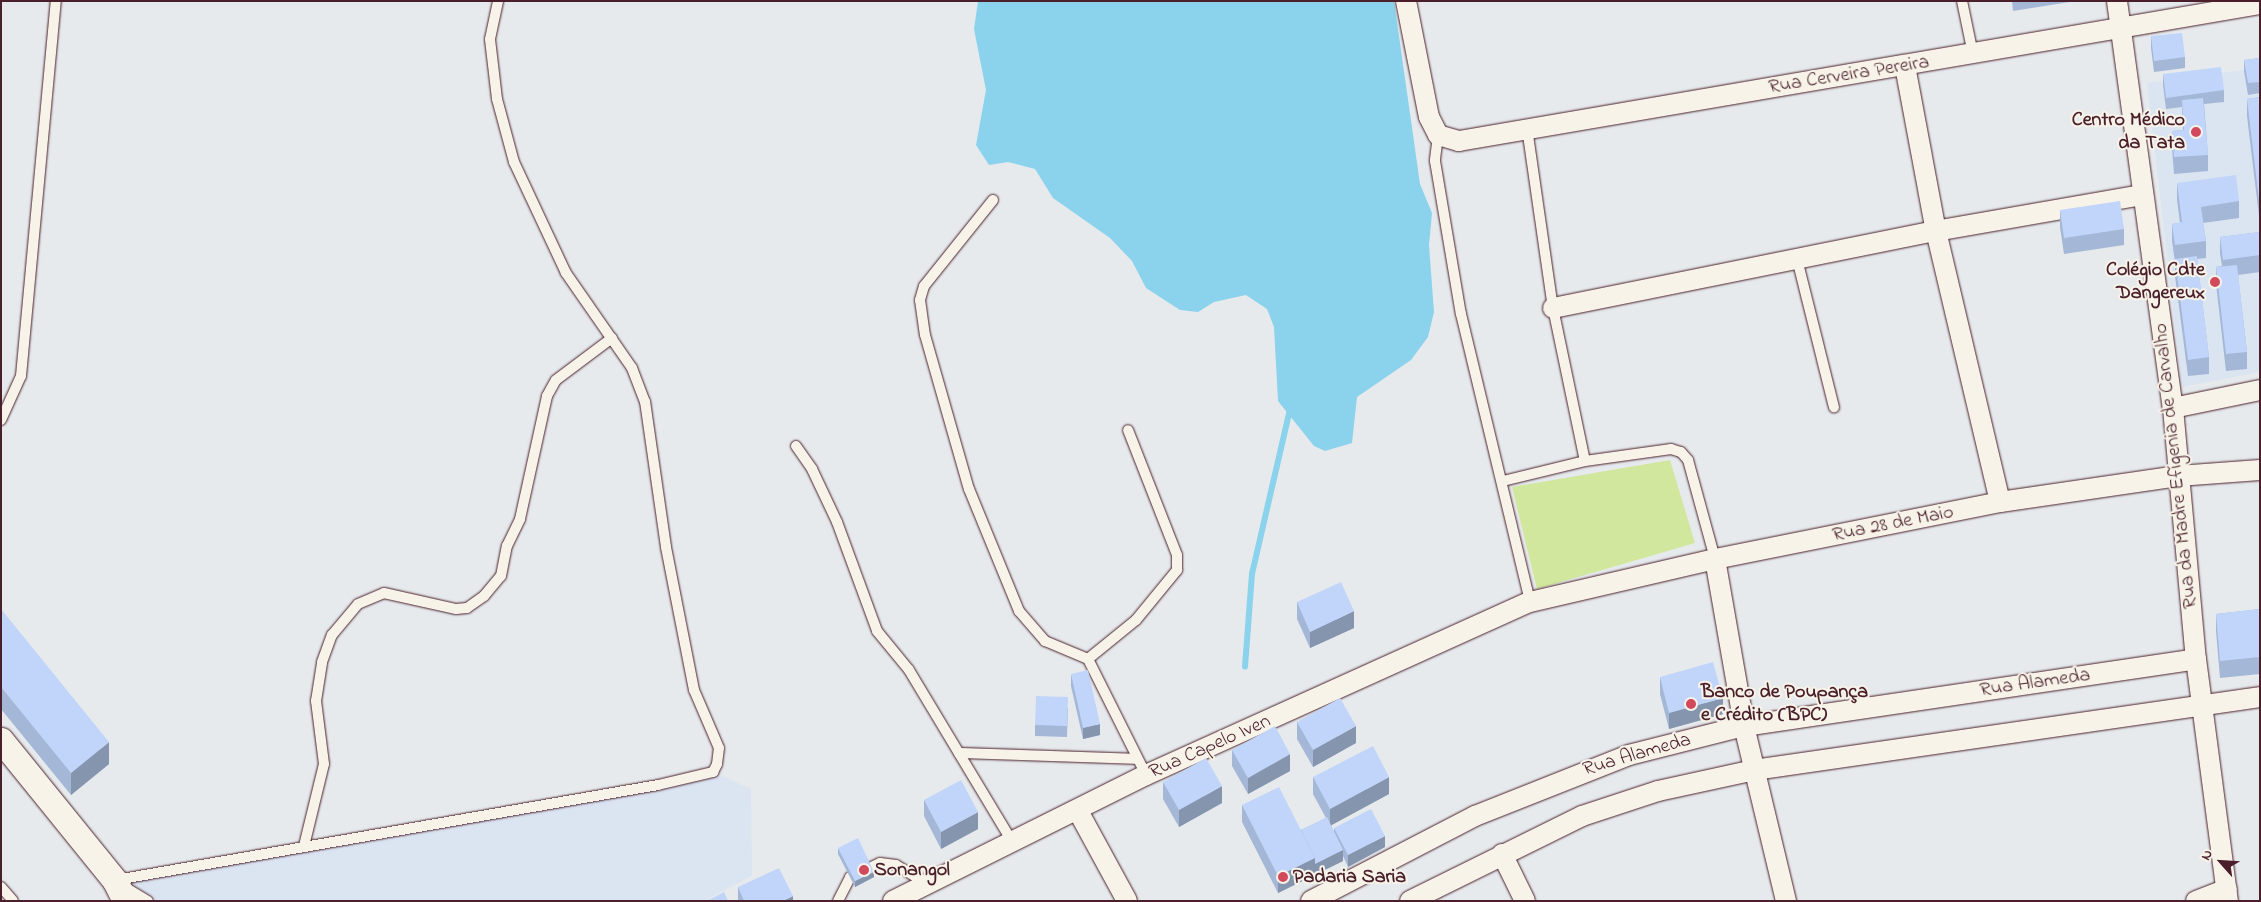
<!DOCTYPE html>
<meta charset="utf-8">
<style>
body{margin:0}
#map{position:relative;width:2261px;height:902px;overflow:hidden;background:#e6eaed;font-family:"Indie Flower",sans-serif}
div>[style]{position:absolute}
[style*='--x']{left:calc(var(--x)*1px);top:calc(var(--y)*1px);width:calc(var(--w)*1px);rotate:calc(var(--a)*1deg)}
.built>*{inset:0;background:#dbe4f1}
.green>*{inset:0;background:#d0e79d}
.water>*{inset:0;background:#8bd2ec}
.stream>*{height:5.5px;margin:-2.75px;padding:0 2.75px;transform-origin:2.75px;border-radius:2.75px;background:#8bd2ec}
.roads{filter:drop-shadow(0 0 1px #4a1f2b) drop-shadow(0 0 1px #4a1f2b)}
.service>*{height:10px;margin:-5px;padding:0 5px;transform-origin:5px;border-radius:5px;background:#f7f3e8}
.minor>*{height:20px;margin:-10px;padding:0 10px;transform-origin:10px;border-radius:10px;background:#f7f3e8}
.tertiary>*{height:25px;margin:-12.5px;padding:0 12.5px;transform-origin:12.5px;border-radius:12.5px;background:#f7f3e8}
.wall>*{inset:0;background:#a5b7d6}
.shaded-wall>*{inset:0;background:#8695ae}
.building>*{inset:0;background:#c0d5f9}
.dots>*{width:14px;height:14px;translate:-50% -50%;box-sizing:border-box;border:2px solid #f7f3e8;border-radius:50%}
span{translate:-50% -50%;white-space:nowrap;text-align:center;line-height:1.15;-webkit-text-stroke:4px #f7f3e8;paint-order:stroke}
.street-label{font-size:20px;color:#4a1f2b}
.poi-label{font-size:20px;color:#4a1f2b;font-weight:700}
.right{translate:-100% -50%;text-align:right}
.left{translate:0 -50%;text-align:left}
.frame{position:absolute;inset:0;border:2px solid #4a1f2b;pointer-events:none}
.north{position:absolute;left:2196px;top:837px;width:50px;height:50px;-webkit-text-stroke:4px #f7f3e8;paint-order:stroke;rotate:296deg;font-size:14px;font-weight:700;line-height:20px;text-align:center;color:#4a1f2b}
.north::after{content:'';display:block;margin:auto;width:18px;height:22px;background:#4a1f2b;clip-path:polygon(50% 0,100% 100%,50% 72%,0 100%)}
</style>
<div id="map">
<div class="built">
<div style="clip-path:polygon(2260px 68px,2260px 372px,2182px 387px,2147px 83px)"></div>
<div style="clip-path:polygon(713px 772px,751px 789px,752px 876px,704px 901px,145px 901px,115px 881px)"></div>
</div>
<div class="green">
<div style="clip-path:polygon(1670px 460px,1695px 543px,1537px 589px,1512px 487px)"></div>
</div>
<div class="water">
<div style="clip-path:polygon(978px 1px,1394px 1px,1420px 184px,1432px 213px,1429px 245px,1434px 312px,1428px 337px,1411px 360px,1357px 397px,1352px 443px,1325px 451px,1314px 446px,1278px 401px,1274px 327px,1267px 309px,1246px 295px,1214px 302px,1198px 312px,1180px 310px,1146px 288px,1132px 261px,1110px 238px,1053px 198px,1035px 169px,1008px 162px,989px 165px,976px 145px,986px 90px,974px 29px)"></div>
</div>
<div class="stream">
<div style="--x:1245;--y:667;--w:93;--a:-85.7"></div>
<div style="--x:1252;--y:574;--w:169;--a:-77"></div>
</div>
<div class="roads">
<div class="service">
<div style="--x:1962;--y:1;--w:54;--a:78.3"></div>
<div style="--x:1527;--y:128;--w:182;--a:81.8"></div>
<div style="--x:1553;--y:308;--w:156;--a:78.2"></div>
<div style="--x:1438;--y:135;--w:26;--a:97"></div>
<div style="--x:1435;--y:161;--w:155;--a:80.4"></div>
<div style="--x:1461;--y:314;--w:296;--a:76.5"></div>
<div style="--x:993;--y:200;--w:110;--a:128.7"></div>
<div style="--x:924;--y:286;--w:15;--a:106"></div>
<div style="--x:920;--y:300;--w:35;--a:82"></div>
<div style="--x:925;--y:335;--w:160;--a:74.1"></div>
<div style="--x:969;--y:489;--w:132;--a:67.7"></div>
<div style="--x:1019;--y:611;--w:40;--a:49"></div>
<div style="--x:1045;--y:641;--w:47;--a:22.7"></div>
<div style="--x:1088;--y:659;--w:130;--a:63.4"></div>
<div style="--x:1797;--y:259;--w:153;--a:76"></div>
<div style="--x:1;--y:420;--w:48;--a:-65.6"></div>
<div style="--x:21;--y:376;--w:377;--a:-84.7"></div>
<div style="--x:796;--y:446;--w:28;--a:55"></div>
<div style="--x:812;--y:469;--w:59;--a:64.7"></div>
<div style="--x:837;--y:522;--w:116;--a:69.8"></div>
<div style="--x:877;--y:631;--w:50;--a:50.6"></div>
<div style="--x:909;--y:670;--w:202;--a:59"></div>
<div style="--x:1503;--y:481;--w:84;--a:-13.7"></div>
<div style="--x:1585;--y:461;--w:87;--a:-7.9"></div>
<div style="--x:1671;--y:449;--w:10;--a:17"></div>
<div style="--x:1681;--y:452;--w:11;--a:49"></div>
<div style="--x:1688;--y:460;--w:103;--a:74.7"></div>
<div style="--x:1088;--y:659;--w:62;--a:-39.1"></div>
<div style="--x:1136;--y:620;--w:65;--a:-50.6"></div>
<div style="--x:1177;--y:570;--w:15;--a:-90"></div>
<div style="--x:1177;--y:555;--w:134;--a:-111.4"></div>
<div style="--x:959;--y:753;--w:177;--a:1.9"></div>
<div style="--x:304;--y:846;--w:84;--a:-76.3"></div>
<div style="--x:324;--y:764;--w:64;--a:-97.2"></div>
<div style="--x:316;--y:701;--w:39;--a:-81"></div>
<div style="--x:322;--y:662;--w:29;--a:-70"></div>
<div style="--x:332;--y:635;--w:40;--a:-50"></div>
<div style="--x:358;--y:604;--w:28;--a:-23"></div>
<div style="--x:384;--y:593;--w:74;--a:12.5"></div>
<div style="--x:456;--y:609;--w:11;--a:-5"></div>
<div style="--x:467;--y:608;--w:21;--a:-35"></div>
<div style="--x:484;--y:596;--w:26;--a:-50"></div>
<div style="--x:501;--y:576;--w:31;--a:-79"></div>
<div style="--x:507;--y:546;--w:30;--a:-64"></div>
<div style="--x:520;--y:519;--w:126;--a:-77.6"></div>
<div style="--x:547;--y:396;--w:18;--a:-61"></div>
<div style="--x:556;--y:380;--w:70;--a:-36.9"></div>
<div style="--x:116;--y:880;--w:550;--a:-9.94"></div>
<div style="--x:658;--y:785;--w:57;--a:-13.3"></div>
<div style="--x:713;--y:772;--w:9;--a:-63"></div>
<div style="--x:717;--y:764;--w:16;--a:-83"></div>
<div style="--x:719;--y:748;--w:63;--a:-113.3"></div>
<div style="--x:694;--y:690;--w:146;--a:-101.1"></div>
<div style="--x:666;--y:547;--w:147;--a:-98.2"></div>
<div style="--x:645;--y:402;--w:36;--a:-111"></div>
<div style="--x:632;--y:368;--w:116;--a:-124.8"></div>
<div style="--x:566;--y:273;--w:123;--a:-115.1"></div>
<div style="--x:514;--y:162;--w:65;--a:-105.1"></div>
<div style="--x:497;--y:99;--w:60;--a:-96.7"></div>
<div style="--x:490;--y:39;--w:39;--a:-78"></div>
<div style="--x:123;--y:886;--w:29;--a:31"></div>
<div style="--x:1;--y:887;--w:18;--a:49"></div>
<div style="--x:838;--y:901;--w:27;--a:-63"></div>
<div style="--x:850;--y:877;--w:33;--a:-25"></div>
<div style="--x:880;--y:863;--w:16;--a:7"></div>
<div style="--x:896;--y:865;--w:37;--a:31"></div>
</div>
<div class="minor">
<div style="--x:1406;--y:1;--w:118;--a:78.8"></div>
<div style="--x:1429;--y:117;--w:20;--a:63"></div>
<div style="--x:1438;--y:135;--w:22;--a:16"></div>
<div style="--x:1459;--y:141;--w:813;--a:-9.71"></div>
<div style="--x:2117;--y:1;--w:411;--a:82.2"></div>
<div style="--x:2173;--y:408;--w:252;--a:84.8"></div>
<div style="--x:2196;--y:659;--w:244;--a:82.5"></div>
<div style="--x:1905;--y:66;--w:168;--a:79.4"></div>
<div style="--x:1936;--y:231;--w:278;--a:76.7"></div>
<div style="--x:1553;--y:308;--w:391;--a:-11.4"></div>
<div style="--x:1936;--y:231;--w:210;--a:-9.9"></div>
<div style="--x:2173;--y:408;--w:89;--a:-11.7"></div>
<div style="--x:1715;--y:559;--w:169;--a:80.1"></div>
<div style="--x:1744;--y:726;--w:180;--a:76.5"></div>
<div style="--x:1078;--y:811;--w:102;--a:61.4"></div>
<div style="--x:1502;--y:854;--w:52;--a:63.9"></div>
<div style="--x:893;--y:901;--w:283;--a:-26.5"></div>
<div style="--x:1146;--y:775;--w:421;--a:-24.3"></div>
<div style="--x:1530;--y:602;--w:190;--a:-13.1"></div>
<div style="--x:1715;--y:559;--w:291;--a:-11.3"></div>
<div style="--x:2000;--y:502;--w:180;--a:-8.3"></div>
<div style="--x:2178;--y:476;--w:82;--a:-4.2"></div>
<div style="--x:1311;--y:901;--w:185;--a:-27.4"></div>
<div style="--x:1475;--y:816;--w:166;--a:-21.6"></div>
<div style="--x:1629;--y:755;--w:119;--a:-14.2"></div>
<div style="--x:1744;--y:726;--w:457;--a:-8.4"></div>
<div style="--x:1410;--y:901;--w:192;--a:-26.3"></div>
<div style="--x:1582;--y:816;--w:80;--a:-18.2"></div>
<div style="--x:1658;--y:791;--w:98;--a:-12.3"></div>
<div style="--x:1754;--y:770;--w:511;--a:-8.21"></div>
<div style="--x:2196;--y:901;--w:33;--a:-21"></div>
</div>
<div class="tertiary">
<div style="--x:1;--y:740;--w:181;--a:51"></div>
<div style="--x:115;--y:881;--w:22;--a:63"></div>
</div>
</div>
<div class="wall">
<div style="clip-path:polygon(2012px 1px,2076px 1px,2013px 11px)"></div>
<div style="clip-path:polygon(2151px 36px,2185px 57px,2185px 68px,2154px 72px,2151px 48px)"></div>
<div style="clip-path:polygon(2260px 58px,2260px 93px,2248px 95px,2244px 71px,2244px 60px)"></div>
<div style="clip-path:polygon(2163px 74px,2224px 90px,2224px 102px,2204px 104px,2208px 155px,2208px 171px,2174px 174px,2172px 148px,2172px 131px,2183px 130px,2182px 107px,2166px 109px,2163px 85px)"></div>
<div style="clip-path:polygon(2260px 97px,2260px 216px,2259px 216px,2247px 116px,2247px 99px)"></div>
<div style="clip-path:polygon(2177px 183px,2239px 201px,2239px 218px,2203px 223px,2206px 241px,2206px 258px,2197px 259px,2209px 357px,2209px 374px,2188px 376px,2175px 276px,2175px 262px,2172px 241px,2172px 224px,2180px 223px,2177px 200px)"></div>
<div style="clip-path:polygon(2060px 210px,2124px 229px,2124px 245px,2064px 254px,2060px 227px)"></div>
<div style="clip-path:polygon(2260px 232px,2260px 272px,2238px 275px,2247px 352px,2247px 369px,2226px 371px,2216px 284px,2216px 267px,2222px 266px,2220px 253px,2220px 237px)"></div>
<div style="clip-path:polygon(1297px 602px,1354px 628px,1310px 648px,1297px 619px)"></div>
<div style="clip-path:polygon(1px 609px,109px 764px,71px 795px,1px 709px)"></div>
<div style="clip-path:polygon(2260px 609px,2260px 674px,2220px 678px,2216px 631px,2216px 614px)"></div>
<div style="clip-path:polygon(1071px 674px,1100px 735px,1083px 739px,1071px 686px)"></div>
<div style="clip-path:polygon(1660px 677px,1723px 714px,1669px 729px,1660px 694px)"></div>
<div style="clip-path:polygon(1068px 708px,1067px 737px,1035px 736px,1035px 725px)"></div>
<div style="clip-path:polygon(1297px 722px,1356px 743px,1313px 767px,1297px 739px)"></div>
<div style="clip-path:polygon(1232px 750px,1290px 771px,1248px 794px,1232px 766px)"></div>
<div style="clip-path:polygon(1313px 777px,1389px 794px,1331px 825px,1334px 832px,1334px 828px,1385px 847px,1348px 867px,1343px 856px,1343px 861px,1278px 893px,1242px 822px,1242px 805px,1301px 830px,1326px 818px,1313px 794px)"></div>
<div style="clip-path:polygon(1163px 782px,1222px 803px,1179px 827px,1163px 799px)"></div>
<div style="clip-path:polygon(924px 800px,978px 829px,941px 849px,924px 816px)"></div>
<div style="clip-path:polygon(838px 848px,874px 877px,855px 887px,838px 854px)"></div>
<div style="clip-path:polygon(738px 887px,793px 901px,738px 901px)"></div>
</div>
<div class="shaded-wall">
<div style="clip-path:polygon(1354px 611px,1354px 628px,1310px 648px,1310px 632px)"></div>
<div style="clip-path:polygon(1723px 698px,1723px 714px,1669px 729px,1669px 713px)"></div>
<div style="clip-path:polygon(1100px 724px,1100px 735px,1083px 739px,1083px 728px)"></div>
<div style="clip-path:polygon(1356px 726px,1356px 743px,1313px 767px,1313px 750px)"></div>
<div style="clip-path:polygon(109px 742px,109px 764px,71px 795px,71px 773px)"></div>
<div style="clip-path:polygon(1290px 754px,1290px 771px,1248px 794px,1248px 778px)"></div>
<div style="clip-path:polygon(1389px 777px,1389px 794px,1330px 826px,1330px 809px)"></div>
<div style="clip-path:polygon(1222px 786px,1222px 803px,1179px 827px,1179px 810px)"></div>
<div style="clip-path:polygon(978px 812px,978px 829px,941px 849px,941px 832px)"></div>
<div style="clip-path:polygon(1385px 836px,1385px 847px,1348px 867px,1348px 855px)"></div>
<div style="clip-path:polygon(1343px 850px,1343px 861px,1278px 893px,1278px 876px,1315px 858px)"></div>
<div style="clip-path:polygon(874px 872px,874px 877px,855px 887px,855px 881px)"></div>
<div style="clip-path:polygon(793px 896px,793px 901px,783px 901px)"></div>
</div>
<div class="building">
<div style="clip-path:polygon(2182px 33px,2185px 57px,2154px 61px,2151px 36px)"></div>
<div style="clip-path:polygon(2260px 58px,2260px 82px,2248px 83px,2244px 60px)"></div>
<div style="clip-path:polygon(2221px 67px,2224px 90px,2166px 98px,2163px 74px)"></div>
<div style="clip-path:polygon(2260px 97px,2260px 200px,2259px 200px,2247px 99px)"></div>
<div style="clip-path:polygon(2203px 98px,2208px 155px,2174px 157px,2172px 131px,2184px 130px,2182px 100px)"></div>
<div style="clip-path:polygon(2236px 175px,2239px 201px,2201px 207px,2206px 241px,2175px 245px,2172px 224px,2182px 222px,2177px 183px)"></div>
<div style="clip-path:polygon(2120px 201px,2124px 229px,2064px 238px,2060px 210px)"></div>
<div style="clip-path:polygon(2260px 232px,2260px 255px,2223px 260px,2220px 237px)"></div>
<div style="clip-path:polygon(2197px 256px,2209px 357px,2188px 360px,2175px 259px)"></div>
<div style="clip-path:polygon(2237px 265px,2247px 352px,2226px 354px,2216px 267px)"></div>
<div style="clip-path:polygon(1341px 582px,1354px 611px,1310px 632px,1297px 602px)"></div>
<div style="clip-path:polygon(1px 609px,109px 742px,71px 773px,1px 687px)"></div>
<div style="clip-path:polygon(2260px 609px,2260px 657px,2220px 661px,2216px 614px)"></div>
<div style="clip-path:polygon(1713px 662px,1723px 698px,1669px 713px,1660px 677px)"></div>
<div style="clip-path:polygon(1088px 670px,1100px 724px,1083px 728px,1071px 674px)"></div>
<div style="clip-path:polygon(1036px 696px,1068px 697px,1067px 726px,1035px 725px)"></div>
<div style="clip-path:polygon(1340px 698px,1356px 726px,1313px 750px,1297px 722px)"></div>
<div style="clip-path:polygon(1275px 726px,1290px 754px,1248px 778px,1232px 750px)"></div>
<div style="clip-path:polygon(1373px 746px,1389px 777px,1330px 809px,1313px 777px)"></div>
<div style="clip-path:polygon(1206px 758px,1222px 786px,1179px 810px,1163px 782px)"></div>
<div style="clip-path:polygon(961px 780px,978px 812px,941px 832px,924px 800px)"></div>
<div style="clip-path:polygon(1279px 787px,1315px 858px,1278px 876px,1242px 805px)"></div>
<div style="clip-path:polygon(1371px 809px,1385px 836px,1348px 855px,1334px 828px)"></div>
<div style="clip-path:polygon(1327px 817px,1343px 850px,1315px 864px,1315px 858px,1301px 830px)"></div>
<div style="clip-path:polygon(858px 838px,874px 872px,855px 881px,838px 848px)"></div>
<div style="clip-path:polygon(779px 868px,793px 896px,783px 901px,744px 901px,738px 887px)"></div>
<div style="clip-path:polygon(724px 892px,728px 901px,707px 901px)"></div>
</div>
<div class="dots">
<div style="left:2196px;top:132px;background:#d1495b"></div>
<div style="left:2215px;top:282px;background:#d1495b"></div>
<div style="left:1691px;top:704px;background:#d1495b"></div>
<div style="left:864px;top:870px;background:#d1495b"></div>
<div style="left:1283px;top:877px;background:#d1495b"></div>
</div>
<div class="street-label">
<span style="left:1849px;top:75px;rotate:-9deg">Rua Cerveira Pereira</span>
<span style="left:2176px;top:466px;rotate:-96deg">Rua da Madre Efígenia de Carvalho</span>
<span style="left:1893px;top:524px;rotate:-11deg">Rua 28 de Maio</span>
<span style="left:2035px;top:683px;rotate:-8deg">Rua Alameda</span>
<span style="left:1210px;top:747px;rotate:-24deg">Rua Capelo Iven</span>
<span style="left:1637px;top:755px;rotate:-16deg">Rua Alameda</span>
</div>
<div class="poi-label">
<span class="right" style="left:2185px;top:132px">Centro Médico<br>da Tata</span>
<span class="right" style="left:2205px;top:282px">Colégio Cdte<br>Dangereux</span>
<span class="left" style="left:1701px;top:704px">Banco de Poupança<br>e Crédito (BPC)</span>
<span class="left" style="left:874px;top:870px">Sonangol</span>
<span class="left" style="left:1293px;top:877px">Padaria Saria</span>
</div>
<div class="frame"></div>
<div class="north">N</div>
</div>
